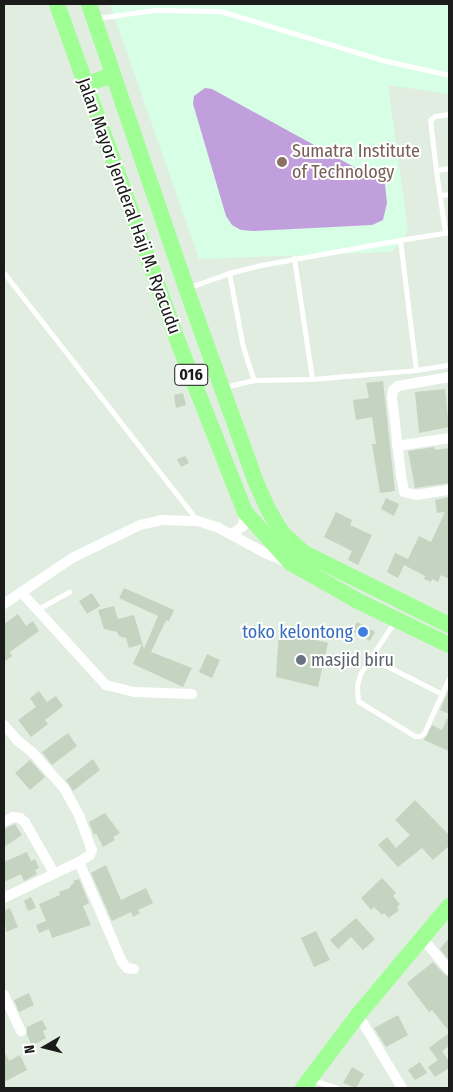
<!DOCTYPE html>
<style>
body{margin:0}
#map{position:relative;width:453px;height:1092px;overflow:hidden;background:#e0ede0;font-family:"Fira Sans Condensed",sans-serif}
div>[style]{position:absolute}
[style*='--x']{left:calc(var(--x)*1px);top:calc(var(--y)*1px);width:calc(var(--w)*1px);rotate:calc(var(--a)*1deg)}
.education>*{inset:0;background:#d7ffe5}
.water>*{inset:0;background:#c19fdd}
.building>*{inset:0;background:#c5d4c1}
.lane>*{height:5px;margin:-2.5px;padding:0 2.5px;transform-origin:2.5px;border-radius:2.5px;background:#fff}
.street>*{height:10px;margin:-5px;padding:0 5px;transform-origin:5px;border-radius:5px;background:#fff}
.primary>*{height:16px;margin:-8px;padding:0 8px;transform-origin:8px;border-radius:8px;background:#9ffe94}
.dots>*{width:14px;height:14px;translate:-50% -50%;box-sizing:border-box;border:2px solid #fff;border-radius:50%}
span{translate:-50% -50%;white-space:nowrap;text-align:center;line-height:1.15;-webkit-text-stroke:4px #fff;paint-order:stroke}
.shield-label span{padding:1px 4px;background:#fff;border:1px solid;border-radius:4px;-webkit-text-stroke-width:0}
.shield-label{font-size:16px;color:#1b1b1b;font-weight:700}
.education-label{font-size:18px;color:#785e54}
.left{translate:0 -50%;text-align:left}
.street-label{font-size:18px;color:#1b1b1b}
.shop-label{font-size:18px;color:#366cbe}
.right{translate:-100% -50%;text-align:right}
.worship-label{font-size:18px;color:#5b616d}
.frame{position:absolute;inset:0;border:5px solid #1b1b1b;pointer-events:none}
.north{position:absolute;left:20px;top:1022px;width:50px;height:50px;-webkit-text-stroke:4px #fff;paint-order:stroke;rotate:262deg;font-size:14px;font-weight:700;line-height:20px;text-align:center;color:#1b1b1b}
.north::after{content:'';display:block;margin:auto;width:18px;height:22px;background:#1b1b1b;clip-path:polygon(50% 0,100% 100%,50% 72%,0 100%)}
</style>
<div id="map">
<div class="education">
<div style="clip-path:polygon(110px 4px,449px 4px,449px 94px,388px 85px,408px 229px,403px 241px,391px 252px,199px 259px)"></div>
</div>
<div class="water">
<div style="clip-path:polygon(205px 88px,212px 89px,385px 184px,387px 203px,383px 220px,372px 225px,254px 231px,241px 230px,232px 225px,226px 216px,193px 104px,194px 96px)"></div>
</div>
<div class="building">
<div style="clip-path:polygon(383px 381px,395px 491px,380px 493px,372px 444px,376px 444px,372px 417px,356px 420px,353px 400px,369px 398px,366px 383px)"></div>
<div style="clip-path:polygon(445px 389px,449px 427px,419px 433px,415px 392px)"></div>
<div style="clip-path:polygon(183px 393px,186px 405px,176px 408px,174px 395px)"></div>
<div style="clip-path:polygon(434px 447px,435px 450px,449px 448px,449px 483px,415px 488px,408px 451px)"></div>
<div style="clip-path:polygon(185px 456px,189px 463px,181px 467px,177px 459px)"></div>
<div style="clip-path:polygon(449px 497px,449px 579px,441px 575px,438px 582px,432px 579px,431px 582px,424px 579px,425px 576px,404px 565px,398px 578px,387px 572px,395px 553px,408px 559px,419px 536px,431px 542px,445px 512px,437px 513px,435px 500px)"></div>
<div style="clip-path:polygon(386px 498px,399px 504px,394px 516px,381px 509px)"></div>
<div style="clip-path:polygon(336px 512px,352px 520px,350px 525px,372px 535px,358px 565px,348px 560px,352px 551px,324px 537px)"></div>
<div style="clip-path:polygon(124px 588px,174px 610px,169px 621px,166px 620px,151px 652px,192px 668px,183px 687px,133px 664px,142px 644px,129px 648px,126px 638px,119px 636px,117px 632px,104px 629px,98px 610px,114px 606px,118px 619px,134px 615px,144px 649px,158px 616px,119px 598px)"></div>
<div style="clip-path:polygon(92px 593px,100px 606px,87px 614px,79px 601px)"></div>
<div style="clip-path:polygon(18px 614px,26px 626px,33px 621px,39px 631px,10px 652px,12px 656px,4px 662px,4px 624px)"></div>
<div style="clip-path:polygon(357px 622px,375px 632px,370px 641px,352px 631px)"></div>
<div style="clip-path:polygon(279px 630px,328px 643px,318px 687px,276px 677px)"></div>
<div style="clip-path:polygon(207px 654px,220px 660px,212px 678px,199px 672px)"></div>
<div style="clip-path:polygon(449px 689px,449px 714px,440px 710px)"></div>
<div style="clip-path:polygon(39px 691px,47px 702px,56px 696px,63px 706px,45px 720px,48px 724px,31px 737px,18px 720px,36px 707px,30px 698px)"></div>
<div style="clip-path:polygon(449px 715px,449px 751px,424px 740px,432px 725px,442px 730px)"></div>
<div style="clip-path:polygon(68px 733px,77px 746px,52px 765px,42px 752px)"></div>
<div style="clip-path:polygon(93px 759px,100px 770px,73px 791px,66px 780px)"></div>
<div style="clip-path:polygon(30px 760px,45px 777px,30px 790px,15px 773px)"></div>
<div style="clip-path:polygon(415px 800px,449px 835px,449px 846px,433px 860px,422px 848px,398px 867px,378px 845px,387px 837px,396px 848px,410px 835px,395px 820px)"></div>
<div style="clip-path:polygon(105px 813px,120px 833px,113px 837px,115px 840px,103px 847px,96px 833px,94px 835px,89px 822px)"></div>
<div style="clip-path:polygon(15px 824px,22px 835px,4px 847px,4px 829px)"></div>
<div style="clip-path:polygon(27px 852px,31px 861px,35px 859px,39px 868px,35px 870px,37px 874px,24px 881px,21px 874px,4px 882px,4px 862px)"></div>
<div style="clip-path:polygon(106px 865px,121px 900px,146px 888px,153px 903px,138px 910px,140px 913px,133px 917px,131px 912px,112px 921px,91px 873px)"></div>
<div style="clip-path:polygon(382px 878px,396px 893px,393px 896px,400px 904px,397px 907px,399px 910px,389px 918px,384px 913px,382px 915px,374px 907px,371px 910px,361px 898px)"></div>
<div style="clip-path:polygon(79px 879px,89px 903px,83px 906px,91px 925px,52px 938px,49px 929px,39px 933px,36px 925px,46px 921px,39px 904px,60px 895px,59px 892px,70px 888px,70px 886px,74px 883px,73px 881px)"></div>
<div style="clip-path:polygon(31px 897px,36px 908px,28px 911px,24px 901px)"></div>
<div style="clip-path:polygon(10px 908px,18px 927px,6px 932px,4px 911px)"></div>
<div style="clip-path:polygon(356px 918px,375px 939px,363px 950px,351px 937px,338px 949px,330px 940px)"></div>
<div style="clip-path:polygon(316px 931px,330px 960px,314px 967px,301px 938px)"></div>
<div style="clip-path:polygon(449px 938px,449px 960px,440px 949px)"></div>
<div style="clip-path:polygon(433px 962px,444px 974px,449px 977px,449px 1031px,432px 1010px,429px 1012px,407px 983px)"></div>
<div style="clip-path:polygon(29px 993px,34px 1005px,19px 1012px,14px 1000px)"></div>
<div style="clip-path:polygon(398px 1015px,408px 1035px,386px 1047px,374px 1028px)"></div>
<div style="clip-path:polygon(42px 1020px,47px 1029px,43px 1031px,46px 1038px,32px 1046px,27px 1035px,27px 1027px)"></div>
<div style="clip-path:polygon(449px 1033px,449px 1046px,442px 1051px,449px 1061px,449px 1068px,435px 1077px,428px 1067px,438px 1060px,429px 1048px)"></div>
<div style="clip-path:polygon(4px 1051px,9px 1061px,20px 1055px,27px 1070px,4px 1082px)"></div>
<div style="clip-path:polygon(420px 1062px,427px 1073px,415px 1080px,408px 1070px)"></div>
<div style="clip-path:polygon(352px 1067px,364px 1074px,356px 1088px,343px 1083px)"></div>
</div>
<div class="lane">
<div style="--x:97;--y:18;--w:59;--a:-7.9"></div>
<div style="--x:155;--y:10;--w:65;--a:0.9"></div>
<div style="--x:220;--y:11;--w:169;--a:16.8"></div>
<div style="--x:382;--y:60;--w:69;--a:12.6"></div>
<div style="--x:436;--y:170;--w:50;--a:-96.8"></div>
<div style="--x:430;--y:120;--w:6;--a:-39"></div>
<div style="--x:435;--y:116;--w:14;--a:-8"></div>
<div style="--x:440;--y:195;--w:9;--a:-6"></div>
<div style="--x:445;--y:232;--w:63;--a:-98.3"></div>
<div style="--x:436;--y:170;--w:13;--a:-9"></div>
<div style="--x:400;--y:240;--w:50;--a:-9.3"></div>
<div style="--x:294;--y:258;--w:122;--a:81.5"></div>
<div style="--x:4;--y:273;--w:315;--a:52"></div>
<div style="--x:229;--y:273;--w:75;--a:79.3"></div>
<div style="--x:243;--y:347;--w:35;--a:72"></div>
<div style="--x:187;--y:288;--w:45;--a:-19.7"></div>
<div style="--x:229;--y:273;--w:33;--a:-14"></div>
<div style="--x:261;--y:265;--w:141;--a:-10.2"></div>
<div style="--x:400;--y:240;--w:131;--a:83"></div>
<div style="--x:224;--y:387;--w:31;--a:-13"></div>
<div style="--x:254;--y:380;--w:58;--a:-1"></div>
<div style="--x:312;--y:379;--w:104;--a:-4.9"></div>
<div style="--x:416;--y:370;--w:33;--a:-9"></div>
<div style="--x:36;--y:610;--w:38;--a:-29"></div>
<div style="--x:394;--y:622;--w:62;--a:123.2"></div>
<div style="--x:360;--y:674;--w:12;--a:104"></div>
<div style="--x:357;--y:686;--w:15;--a:86"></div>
<div style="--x:358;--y:701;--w:67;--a:31.6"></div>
<div style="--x:415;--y:736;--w:5;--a:0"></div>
<div style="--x:420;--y:736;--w:5;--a:-37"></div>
<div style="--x:424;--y:733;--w:60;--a:-65.6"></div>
<div style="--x:369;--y:657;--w:82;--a:26.9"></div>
<div style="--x:312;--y:1080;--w:27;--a:17"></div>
</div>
<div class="street">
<div style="--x:449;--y:377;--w:52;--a:170"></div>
<div style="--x:398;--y:386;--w:6;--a:141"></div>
<div style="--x:393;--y:390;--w:7;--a:98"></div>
<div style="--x:392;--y:397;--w:79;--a:83.4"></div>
<div style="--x:401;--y:475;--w:17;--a:80"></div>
<div style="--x:404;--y:492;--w:12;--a:14"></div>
<div style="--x:416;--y:495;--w:33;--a:-9"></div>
<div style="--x:397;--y:446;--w:53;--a:-8.7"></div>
<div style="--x:232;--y:534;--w:14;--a:-36"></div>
<div style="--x:243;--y:526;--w:14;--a:-82"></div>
<div style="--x:21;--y:592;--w:126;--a:47.6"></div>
<div style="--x:106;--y:685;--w:30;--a:14"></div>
<div style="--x:135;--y:692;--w:57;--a:2"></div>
<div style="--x:4;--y:604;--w:82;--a:-34.1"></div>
<div style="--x:72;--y:558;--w:76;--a:-25.9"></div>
<div style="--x:140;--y:525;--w:22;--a:-13"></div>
<div style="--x:161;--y:520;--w:37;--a:2"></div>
<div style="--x:198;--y:521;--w:20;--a:18"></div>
<div style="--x:217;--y:527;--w:55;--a:28.4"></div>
<div style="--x:265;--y:553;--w:23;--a:23"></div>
<div style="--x:4;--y:725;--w:20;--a:49"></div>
<div style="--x:17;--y:740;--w:21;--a:39"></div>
<div style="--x:33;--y:753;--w:47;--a:48.5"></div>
<div style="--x:64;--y:788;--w:31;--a:61"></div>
<div style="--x:79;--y:815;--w:37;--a:70"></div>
<div style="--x:92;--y:850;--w:5;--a:112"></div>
<div style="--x:90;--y:855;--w:13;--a:148"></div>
<div style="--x:79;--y:862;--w:83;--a:154.4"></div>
<div style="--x:4;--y:822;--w:10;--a:-29"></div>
<div style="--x:13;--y:817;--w:7;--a:8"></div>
<div style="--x:20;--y:818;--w:6;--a:39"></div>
<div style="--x:25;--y:822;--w:59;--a:60.4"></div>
<div style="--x:79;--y:862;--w:109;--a:66.7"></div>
<div style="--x:122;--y:962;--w:8;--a:50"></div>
<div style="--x:127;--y:968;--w:7;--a:8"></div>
<div style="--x:422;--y:938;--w:42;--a:49.8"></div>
<div style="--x:4;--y:995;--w:40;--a:65"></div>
<div style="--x:358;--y:1015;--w:85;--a:58.9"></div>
</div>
<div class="primary">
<div style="--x:57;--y:4;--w:364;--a:70.3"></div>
<div style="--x:180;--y:347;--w:177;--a:68.5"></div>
<div style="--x:245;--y:512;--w:69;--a:48"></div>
<div style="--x:291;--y:563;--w:77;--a:29.6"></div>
<div style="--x:358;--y:601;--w:101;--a:25.8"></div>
<div style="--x:89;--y:4;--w:300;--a:71.1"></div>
<div style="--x:186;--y:288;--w:204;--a:70.2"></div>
<div style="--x:255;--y:480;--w:34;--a:66"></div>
<div style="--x:269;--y:511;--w:27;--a:59"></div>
<div style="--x:283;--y:534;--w:28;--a:42"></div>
<div style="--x:304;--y:553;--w:162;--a:26.4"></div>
<div style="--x:85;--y:85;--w:30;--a:-20"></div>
<div style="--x:303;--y:1088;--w:91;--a:-53"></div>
<div style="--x:358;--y:1015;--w:142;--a:-50.1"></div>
</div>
<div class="dots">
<div style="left:282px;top:162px;background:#8d6e63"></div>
<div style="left:363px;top:632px;background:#3f7fe0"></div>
<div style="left:301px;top:660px;background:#6b7280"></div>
</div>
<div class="shield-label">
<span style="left:191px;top:375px">016</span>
</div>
<div class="education-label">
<span class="left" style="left:292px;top:162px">Sumatra Institute<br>of Technology</span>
</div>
<div class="street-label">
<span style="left:129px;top:206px;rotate:70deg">Jalan Mayor Jenderal Haji M. Ryacudu</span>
</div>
<div class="shop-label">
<span class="right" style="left:353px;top:632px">toko kelontong</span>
</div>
<div class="worship-label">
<span class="left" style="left:311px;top:660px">masjid biru</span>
</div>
<div class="frame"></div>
<div class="north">N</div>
</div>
